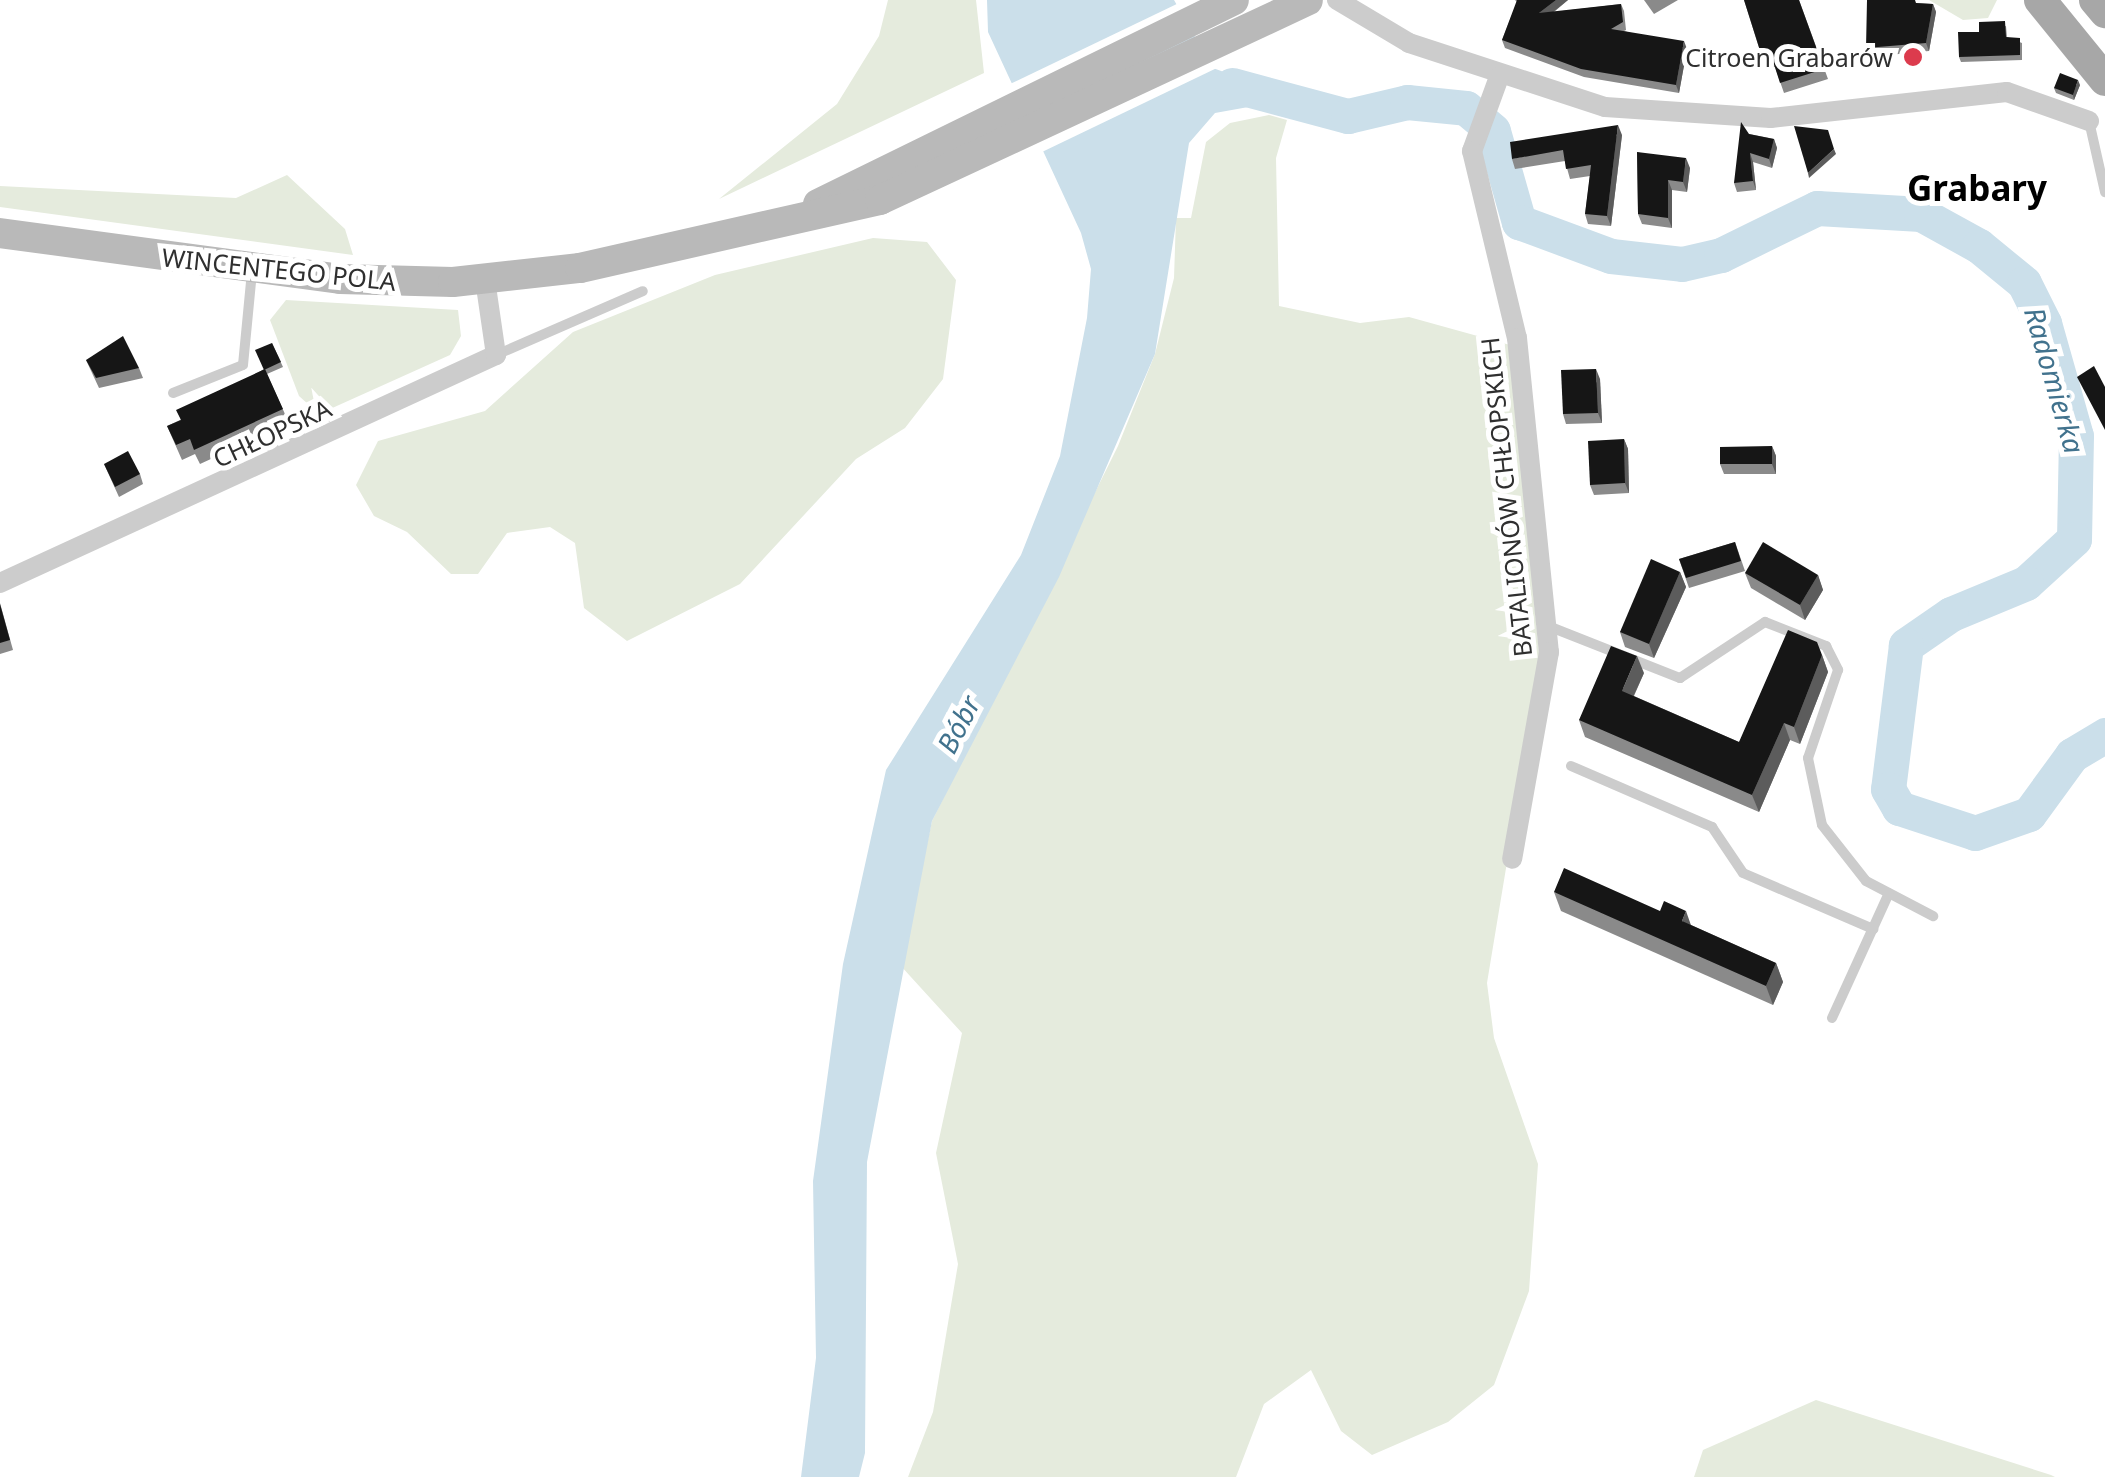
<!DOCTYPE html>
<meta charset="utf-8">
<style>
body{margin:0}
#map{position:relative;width:2105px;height:1477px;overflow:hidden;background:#fff;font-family:"Noto Sans",sans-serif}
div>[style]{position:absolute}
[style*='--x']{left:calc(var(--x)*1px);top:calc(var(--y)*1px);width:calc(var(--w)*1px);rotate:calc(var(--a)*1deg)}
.green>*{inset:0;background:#e5ebdd}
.water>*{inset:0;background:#cbdfea}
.pier>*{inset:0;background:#fff}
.river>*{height:35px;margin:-17.5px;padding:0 17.5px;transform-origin:17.5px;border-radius:17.5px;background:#cbdfea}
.service>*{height:10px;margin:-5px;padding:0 5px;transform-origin:5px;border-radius:5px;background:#ccc}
.minor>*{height:20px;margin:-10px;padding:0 10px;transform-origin:10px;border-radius:10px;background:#ccc}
.secondary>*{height:30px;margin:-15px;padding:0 15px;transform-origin:15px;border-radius:15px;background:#b9b9b9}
.primary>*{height:32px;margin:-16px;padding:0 16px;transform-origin:16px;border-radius:16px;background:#a7a7a7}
.wall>*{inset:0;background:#8a8a8a}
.shaded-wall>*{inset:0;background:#5c5c5c}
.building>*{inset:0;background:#161616}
.dots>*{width:28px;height:28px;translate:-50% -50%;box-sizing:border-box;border:5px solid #fff;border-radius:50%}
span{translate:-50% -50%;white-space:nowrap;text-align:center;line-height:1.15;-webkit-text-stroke:10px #fff;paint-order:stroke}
.poi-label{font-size:25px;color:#2f2f2f}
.right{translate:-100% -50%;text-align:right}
.street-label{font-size:25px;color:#2f2f2f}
.water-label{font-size:28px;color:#41728d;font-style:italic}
.district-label{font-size:35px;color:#000;font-weight:700}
</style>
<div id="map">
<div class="green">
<div style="clip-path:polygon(888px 0,976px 0,984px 73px,719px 199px,837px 104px,879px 36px)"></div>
<div style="clip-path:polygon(1929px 0,1997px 0,1988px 18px,1963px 20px)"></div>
<div style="clip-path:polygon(1269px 115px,1287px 120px,1276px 158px,1279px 306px,1360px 323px,1409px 317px,1510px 345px,1540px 663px,1487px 983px,1494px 1038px,1538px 1164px,1529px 1291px,1494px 1385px,1448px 1422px,1372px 1455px,1341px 1431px,1311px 1370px,1264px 1404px,1236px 1477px,908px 1477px,933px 1412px,958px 1264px,936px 1153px,962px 1033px,900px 965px,932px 821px,1118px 446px,1155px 354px,1174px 278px,1176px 218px,1191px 218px,1206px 142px,1230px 123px)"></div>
<div style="clip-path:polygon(287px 175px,345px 229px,353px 255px,0 207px,0 186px,236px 198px)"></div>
<div style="clip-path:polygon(873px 238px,927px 242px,956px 280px,943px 379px,905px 428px,856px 459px,740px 584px,627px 641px,584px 608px,575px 543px,550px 527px,507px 533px,478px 574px,451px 574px,407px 532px,374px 516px,356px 485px,378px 441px,485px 411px,573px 332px,715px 275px)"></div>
<div style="clip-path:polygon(286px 300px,458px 310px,461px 336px,450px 355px,319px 414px,299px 396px,270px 320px)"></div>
<div style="clip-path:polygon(1816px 1400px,2051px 1475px,2055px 1477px,1694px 1477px,1703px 1450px)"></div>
</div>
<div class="water">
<div style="clip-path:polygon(987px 0,1174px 0,1213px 68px,1278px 92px,1276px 102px,1215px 113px,1189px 143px,1155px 354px,1059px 577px,932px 821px,867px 1162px,865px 1453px,859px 1477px,801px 1477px,816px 1358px,813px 1181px,843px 964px,886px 770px,1021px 555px,1060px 456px,1087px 318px,1091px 269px,1081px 233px,988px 32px)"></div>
</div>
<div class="pier">
<div style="clip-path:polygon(1181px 2px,1198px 33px,1024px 117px,1008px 85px)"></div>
<div style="clip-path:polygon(1210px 54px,1221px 66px,1042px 152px,1026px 120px)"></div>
</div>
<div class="river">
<div style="--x:1232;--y:85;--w:120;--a:15"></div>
<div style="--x:1348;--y:116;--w:61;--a:-13.3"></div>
<div style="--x:1407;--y:102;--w:59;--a:5.8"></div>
<div style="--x:1466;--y:108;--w:35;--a:40"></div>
<div style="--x:1493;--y:131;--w:95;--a:74.1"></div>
<div style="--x:1519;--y:222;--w:98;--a:20.3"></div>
<div style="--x:1611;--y:256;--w:71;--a:6.4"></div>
<div style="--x:1682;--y:264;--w:40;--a:-13"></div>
<div style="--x:1721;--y:255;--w:107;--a:-26.1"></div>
<div style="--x:1817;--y:208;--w:104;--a:3.3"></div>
<div style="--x:1921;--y:214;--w:66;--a:28.9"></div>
<div style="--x:1979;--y:246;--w:58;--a:39.4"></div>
<div style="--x:2024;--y:283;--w:45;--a:63.4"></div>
<div style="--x:2044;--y:323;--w:117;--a:74.2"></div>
<div style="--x:2076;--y:436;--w:103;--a:91.1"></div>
<div style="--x:2074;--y:539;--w:65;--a:137.5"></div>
<div style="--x:2026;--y:583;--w:81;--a:157.5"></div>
<div style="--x:1951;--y:614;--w:55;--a:145.4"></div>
<div style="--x:1906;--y:645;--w:145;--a:97.1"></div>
<div style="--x:1888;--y:789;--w:22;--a:60"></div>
<div style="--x:1899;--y:808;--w:80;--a:18.2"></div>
<div style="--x:1975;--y:833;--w:57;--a:-19.4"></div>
<div style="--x:2029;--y:814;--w:73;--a:-53.9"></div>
<div style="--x:2072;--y:755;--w:39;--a:-31"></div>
</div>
<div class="service">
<div style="--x:2089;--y:121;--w:73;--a:77.3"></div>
<div style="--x:496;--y:355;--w:160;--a:-23.5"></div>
<div style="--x:173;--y:393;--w:75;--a:-21.8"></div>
<div style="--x:243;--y:365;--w:93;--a:-84.5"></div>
<div style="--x:1548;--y:626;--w:142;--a:21.5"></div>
<div style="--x:1680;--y:678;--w:102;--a:-33.4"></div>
<div style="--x:1765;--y:622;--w:66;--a:21.5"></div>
<div style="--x:1826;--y:646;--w:27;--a:63"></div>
<div style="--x:1838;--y:670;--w:93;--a:108.8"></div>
<div style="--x:1808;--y:758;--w:68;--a:78.2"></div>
<div style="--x:1822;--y:825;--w:71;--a:51.8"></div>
<div style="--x:1866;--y:881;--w:76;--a:27.6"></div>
<div style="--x:1571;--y:766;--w:154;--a:23.4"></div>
<div style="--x:1712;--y:827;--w:55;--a:56"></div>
<div style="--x:1743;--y:873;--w:142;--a:23.3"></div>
<div style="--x:1832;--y:1018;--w:137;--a:-65.5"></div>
</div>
<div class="minor">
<div style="--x:1337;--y:0;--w:84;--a:30.8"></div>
<div style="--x:1409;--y:43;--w:206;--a:18.1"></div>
<div style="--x:1605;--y:107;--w:166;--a:3.8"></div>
<div style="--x:1771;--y:118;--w:237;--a:-6.3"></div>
<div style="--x:2007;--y:92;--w:87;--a:19.5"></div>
<div style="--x:1499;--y:77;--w:79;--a:110"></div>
<div style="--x:1472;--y:151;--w:192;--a:76.5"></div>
<div style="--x:1517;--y:338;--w:316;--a:84.2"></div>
<div style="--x:1549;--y:652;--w:210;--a:100.1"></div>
<div style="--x:0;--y:583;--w:546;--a:-24.69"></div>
<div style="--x:496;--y:355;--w:76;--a:-98.3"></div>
</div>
<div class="secondary">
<div style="--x:818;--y:204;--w:463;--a:-26.1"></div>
<div style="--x:0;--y:233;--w:343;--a:7.7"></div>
<div style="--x:340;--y:279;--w:113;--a:1.5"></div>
<div style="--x:453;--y:282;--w:128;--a:-6.3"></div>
<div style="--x:580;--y:268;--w:308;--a:-12.8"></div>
<div style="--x:880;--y:200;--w:472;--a:-25"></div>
</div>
<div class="primary">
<div style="--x:2040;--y:0;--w:103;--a:50.9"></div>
<div style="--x:2095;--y:0;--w:16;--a:50"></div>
</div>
<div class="wall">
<div style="clip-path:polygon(1515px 0,1568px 0,1554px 12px,1621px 4px,1624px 11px,1626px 30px,1624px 31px,1687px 49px,1679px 93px,1584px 77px,1505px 48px,1502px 40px,1517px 2px)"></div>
<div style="clip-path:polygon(1644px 0,1678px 0,1654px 14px)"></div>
<div style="clip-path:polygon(1744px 0,1799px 0,1828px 79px,1784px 93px,1775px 67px,1766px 70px)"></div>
<div style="clip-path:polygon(1916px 3px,1933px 4px,1936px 12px,1929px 51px,1869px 57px,1866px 48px)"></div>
<div style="clip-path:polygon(2006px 26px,2007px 37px,2022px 43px,2022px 60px,1961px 62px,1959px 57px,1979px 32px)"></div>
<div style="clip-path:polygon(2080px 85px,2074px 100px,2056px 93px,2054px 88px)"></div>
<div style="clip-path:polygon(1749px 134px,1774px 139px,1777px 148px,1772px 168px,1753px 162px,1756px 190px,1737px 192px,1734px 183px)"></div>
<div style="clip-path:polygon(1622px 135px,1611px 226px,1588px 224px,1585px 214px,1590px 176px,1570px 179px,1565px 161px,1515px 169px,1512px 159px)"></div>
<div style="clip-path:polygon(1637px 152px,1690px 168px,1687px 192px,1672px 190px,1672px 228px,1642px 224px,1638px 214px)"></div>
<div style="clip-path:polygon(272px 343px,283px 367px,267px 374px,289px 423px,200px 464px,195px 454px,182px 460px,167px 426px,180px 420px,264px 369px)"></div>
<div style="clip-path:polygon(86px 360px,139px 368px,143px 378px,99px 388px)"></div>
<div style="clip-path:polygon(1600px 379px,1602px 423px,1566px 424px,1563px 414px)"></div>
<div style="clip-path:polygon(1624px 439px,1628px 449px,1629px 493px,1594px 495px,1590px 485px)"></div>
<div style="clip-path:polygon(1772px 446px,1776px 456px,1776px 474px,1724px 474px,1720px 464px)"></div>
<div style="clip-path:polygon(104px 464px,140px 474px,143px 484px,119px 497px)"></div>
<div style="clip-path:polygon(1735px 542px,1745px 571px,1689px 588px,1679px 559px)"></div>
<div style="clip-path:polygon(1680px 572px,1686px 587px,1654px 658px,1625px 647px,1620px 632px)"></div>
<div style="clip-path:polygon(1745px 573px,1818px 575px,1823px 590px,1805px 620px,1751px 588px)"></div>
<div style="clip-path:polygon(0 603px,13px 650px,0 654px)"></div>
<div style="clip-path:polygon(1822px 655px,1828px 672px,1800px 744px,1790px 740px,1759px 812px,1585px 737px,1579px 720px,1644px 673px,1634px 696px,1739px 742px)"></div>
<div style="clip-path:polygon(1554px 892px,1691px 925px,1776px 963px,1783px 982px,1773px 1005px,1561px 911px)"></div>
</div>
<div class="shaded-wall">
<div style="clip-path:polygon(1556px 0,1568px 0,1542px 21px,1539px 13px)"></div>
<div style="clip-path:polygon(1933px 4px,1936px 12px,1929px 51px,1926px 43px)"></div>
<div style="clip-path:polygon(1684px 41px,1687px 49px,1679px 93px,1676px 85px)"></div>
<div style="clip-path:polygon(2078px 80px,2080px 85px,2074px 100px,2073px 95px)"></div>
<div style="clip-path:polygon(1618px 125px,1622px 135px,1611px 226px,1607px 216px)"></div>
<div style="clip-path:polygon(1774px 139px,1777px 148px,1772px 168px,1769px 159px)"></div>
<div style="clip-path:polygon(1834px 149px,1836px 154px,1809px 178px,1808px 173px)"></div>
<div style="clip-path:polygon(1750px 153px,1753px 162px,1756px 190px,1753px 181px)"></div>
<div style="clip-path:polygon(1686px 158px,1690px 168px,1687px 192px,1683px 182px)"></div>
<div style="clip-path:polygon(1668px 180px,1672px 190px,1672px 228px,1668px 218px)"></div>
<div style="clip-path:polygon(1596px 369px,1600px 379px,1602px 423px,1598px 413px)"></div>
<div style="clip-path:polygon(1624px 439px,1628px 449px,1629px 493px,1625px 483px)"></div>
<div style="clip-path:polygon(1772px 446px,1776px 456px,1776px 474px,1772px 464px)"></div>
<div style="clip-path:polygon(1680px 572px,1686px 587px,1654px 658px,1649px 644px)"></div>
<div style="clip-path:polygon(1818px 575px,1823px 590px,1805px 620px,1800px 605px)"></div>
<div style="clip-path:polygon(1822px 655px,1828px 672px,1800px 744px,1794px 727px)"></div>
<div style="clip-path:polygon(1637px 656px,1644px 673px,1628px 708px,1622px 691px)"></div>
<div style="clip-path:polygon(1784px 723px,1790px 740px,1759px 812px,1752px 795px)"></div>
<div style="clip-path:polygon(1686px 911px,1693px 931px,1682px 921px)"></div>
<div style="clip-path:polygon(1776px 963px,1783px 982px,1773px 1005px,1766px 986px)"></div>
</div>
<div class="building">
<div style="clip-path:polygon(1517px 0,1556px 0,1539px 13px,1621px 4px,1623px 22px,1611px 29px,1684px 41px,1676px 85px,1581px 69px,1502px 40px)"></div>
<div style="clip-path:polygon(1744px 0,1799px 0,1824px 69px,1780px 83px,1772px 58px,1763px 60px)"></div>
<div style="clip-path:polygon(1867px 0,1915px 0,1916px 3px,1933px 4px,1926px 43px,1866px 48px)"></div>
<div style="clip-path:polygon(2005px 21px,2006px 37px,2020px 38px,2020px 55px,1959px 57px,1958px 32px,1979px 32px,1979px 22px)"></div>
<div style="clip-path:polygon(2060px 73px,2078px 80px,2073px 95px,2054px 88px)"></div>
<div style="clip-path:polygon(1741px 122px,1749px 134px,1774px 139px,1769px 159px,1750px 153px,1753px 181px,1734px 183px)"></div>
<div style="clip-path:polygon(1618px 125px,1607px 216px,1585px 214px,1591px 165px,1566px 169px,1563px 150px,1512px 159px,1510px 142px)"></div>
<div style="clip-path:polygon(1794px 126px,1828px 130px,1834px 149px,1808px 173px)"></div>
<div style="clip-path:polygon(1637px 152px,1686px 158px,1683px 182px,1668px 180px,1668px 218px,1638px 214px)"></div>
<div style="clip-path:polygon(123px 336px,139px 368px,96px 378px,86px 360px)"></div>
<div style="clip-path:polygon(272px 343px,281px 362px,264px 370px,255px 350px)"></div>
<div style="clip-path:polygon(2094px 366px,2105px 387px,2105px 430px,2077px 377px)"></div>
<div style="clip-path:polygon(265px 369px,283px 409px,194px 450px,190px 439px,176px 445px,167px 426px,181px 420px,176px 410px)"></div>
<div style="clip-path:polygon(1596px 369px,1598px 413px,1563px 414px,1561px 370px)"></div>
<div style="clip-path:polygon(1624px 439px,1625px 483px,1590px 485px,1588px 441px)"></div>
<div style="clip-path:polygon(1772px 446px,1772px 464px,1720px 464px,1720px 447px)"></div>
<div style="clip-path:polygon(128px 451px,140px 474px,115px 487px,104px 464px)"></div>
<div style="clip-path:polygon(1735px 542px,1741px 561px,1686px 578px,1679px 559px)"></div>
<div style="clip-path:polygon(1763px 542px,1818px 575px,1800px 605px,1745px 573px)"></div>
<div style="clip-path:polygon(1651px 559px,1680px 572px,1649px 644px,1620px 632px)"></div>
<div style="clip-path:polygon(0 604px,10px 640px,0 643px)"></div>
<div style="clip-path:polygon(1788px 630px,1817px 642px,1822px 655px,1794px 727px,1784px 723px,1752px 795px,1579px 720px,1611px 646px,1637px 656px,1622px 691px,1739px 742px)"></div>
<div style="clip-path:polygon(1564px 868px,1660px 911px,1664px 901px,1686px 911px,1682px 921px,1776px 963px,1766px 986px,1554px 892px)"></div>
</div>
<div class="dots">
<div style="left:1913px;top:57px;background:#dc3b4d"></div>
</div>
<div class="poi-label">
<span class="right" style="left:1893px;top:57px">Citroen Grabarów</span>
</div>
<div class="street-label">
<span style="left:279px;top:269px;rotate:6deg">WINCENTEGO POLA</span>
<span style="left:272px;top:433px;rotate:-25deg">CHŁOPSKA</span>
<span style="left:1506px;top:497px;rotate:-96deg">BATALIONÓW CHŁOPSKICH</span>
</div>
<div class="water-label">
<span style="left:2055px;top:380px;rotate:74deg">Radomierka</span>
<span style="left:958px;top:724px;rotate:-63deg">Bóbr</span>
</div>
<div class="district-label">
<span style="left:1977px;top:188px">Grabary</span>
</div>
</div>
